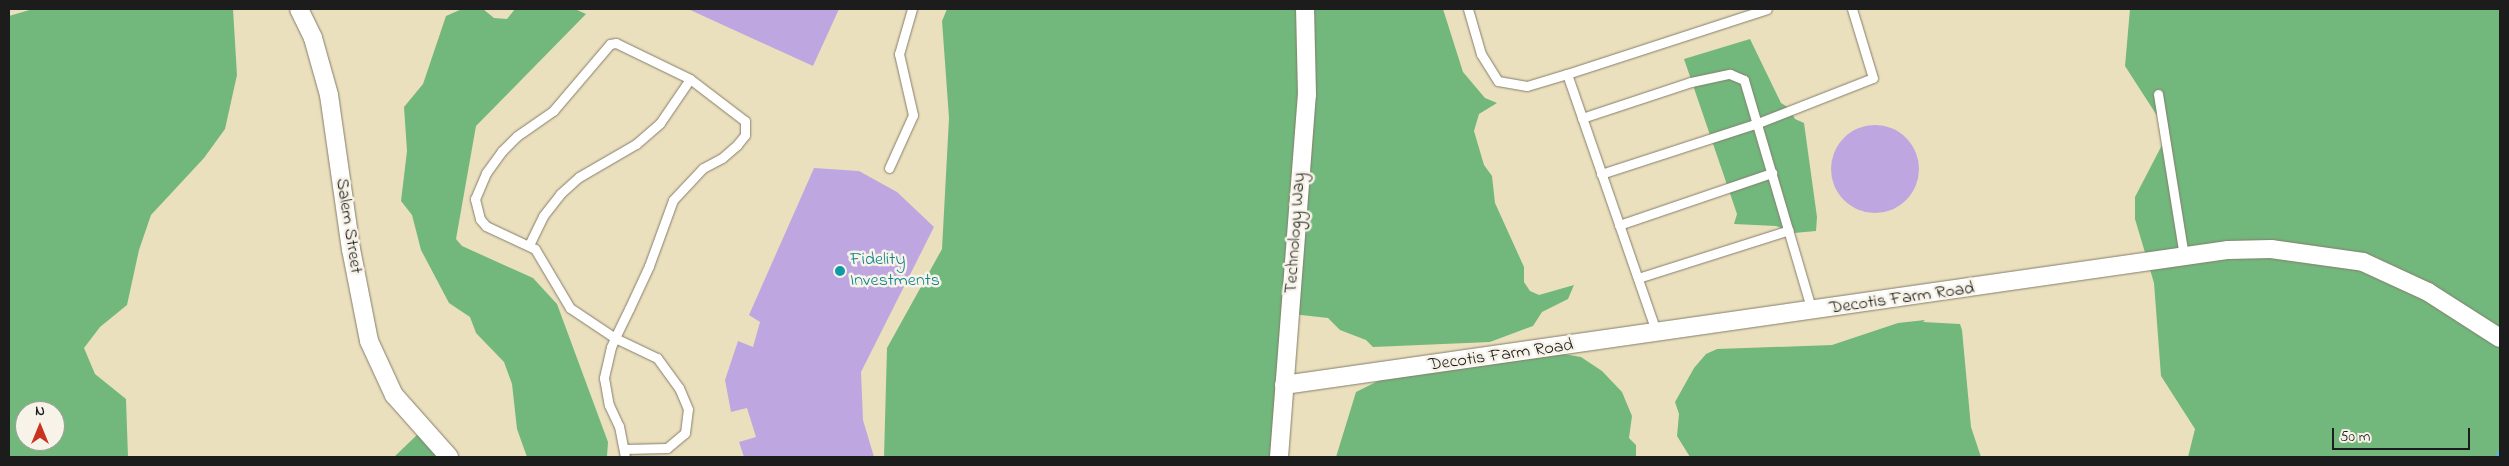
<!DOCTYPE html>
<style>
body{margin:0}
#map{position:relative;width:2509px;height:466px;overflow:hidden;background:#ebe0bd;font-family:"Indie Flower",sans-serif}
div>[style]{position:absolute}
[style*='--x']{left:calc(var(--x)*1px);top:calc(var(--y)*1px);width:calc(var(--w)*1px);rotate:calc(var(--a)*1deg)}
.forest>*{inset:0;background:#72b87d}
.stream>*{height:5.5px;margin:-2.75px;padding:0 2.75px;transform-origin:2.75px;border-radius:2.75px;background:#5db7da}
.building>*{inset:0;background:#bea6e1}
.round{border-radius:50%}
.roads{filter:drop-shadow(0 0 1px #847e6c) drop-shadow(0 0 1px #847e6c)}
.lane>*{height:9px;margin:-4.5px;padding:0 4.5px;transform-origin:4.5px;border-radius:4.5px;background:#fff}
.street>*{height:18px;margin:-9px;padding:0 9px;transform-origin:9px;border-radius:9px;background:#fff}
.dots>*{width:14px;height:14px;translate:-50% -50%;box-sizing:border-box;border:2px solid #f7f3e8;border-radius:50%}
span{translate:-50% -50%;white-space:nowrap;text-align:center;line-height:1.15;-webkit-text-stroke:5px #f7f3e8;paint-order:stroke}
.street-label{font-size:18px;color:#1c1c1c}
.culture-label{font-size:18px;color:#0d838f}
.left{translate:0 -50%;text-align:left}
.frame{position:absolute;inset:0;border:10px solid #1c1c1c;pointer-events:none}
.north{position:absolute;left:15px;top:401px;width:50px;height:50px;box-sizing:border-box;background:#f7f3e8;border:1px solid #9f9d96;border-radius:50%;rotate:0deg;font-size:14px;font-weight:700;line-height:20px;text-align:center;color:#1c1c1c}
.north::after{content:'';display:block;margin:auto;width:18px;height:22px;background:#c8321e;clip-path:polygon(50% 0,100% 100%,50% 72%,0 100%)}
.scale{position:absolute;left:2332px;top:428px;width:138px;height:22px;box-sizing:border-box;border:2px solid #1c1c1c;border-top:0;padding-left:6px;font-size:15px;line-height:18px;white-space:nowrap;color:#1c1c1c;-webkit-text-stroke:4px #f7f3e8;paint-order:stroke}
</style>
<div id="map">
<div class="forest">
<div style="clip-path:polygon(evenodd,33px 9px,233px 9px,237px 75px,225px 129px,204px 158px,151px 215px,139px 250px,127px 305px,100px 327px,84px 348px,95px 374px,126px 399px,128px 457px,9px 457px,9px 16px,33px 9px,25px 411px,55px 411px,55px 441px,25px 441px,25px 411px)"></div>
<div style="clip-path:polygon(462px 9px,483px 9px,494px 18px,507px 19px,515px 9px,575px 9px,586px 14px,476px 126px,456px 239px,462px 246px,533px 278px,557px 304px,608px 442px,607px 457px,527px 457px,517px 429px,512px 384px,504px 362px,476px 333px,470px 317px,449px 303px,421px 250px,412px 215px,401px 201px,407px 151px,404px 107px,423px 84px,446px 16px)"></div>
<div style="clip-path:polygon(947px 9px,1443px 9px,1463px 72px,1485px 98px,1497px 103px,1479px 114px,1474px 131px,1484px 165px,1492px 176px,1495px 203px,1524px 267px,1524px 282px,1530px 291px,1539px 295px,1574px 285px,1568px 299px,1542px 312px,1533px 326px,1490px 342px,1373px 347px,1366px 340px,1340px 330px,1328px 318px,1292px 314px,1279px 457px,884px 457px,887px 348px,942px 249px,949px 118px,942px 21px)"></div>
<div style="clip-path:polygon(2130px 9px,2500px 9px,2500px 457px,2188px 457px,2195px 429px,2161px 376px,2154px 283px,2135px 219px,2135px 197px,2162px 145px,2163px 125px,2125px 66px)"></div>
<div style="clip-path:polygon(1750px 39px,1781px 103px,1789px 108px,1795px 119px,1804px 123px,1817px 217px,1816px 231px,1794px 233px,1776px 226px,1734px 224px,1737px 214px,1684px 59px)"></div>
<div style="clip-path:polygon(1925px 320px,1923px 322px,1960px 324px,1962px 330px,1971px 427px,1981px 457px,1690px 457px,1677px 436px,1679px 414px,1675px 402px,1694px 368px,1706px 354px,1717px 349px,1832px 345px,1898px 323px)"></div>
<div style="clip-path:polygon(1558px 353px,1581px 357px,1602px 371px,1622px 392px,1632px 416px,1629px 438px,1636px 445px,1636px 457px,1336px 457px,1356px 392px,1392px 374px)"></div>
<div style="clip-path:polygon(418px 434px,442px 457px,394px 457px)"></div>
</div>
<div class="stream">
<div style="--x:2498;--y:457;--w:4;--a:-56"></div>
</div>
<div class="building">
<div style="clip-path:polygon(688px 9px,839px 9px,813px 66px)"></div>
<div class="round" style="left:1831px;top:125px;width:88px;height:88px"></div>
<div style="clip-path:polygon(814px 168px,859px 171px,897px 192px,934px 227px,861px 372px,863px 420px,874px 457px,744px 457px,739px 442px,756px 437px,747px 408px,731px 412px,725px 380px,738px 341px,753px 347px,760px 322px,749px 315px)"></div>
</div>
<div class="roads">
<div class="lane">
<div style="--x:1468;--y:9;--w:47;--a:73.9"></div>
<div style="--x:1481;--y:54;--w:32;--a:58"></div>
<div style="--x:1498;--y:81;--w:29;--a:10"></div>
<div style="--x:1527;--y:86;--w:42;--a:-16.7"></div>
<div style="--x:1567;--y:74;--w:275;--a:70.9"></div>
<div style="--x:1567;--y:74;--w:210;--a:-18"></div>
<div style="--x:2158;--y:94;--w:165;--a:80.9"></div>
<div style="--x:1582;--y:118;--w:115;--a:-18.3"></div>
<div style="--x:1691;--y:82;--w:40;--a:-12"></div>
<div style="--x:1730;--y:74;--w:15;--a:23"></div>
<div style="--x:1744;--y:80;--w:241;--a:73.6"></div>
<div style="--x:889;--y:168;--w:58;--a:-65.6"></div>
<div style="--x:913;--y:115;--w:63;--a:-102.9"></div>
<div style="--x:899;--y:54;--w:47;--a:-73.9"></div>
<div style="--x:1601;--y:174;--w:165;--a:-18"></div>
<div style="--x:1758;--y:123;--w:123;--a:-21.4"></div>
<div style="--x:1873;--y:78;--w:72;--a:-106.9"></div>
<div style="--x:1619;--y:225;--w:162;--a:-18.8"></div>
<div style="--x:529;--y:245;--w:32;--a:-64"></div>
<div style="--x:543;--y:216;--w:28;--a:-52"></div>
<div style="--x:560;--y:194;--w:25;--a:-42"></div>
<div style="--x:579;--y:177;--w:66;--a:-30.1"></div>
<div style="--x:636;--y:144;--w:32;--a:-41"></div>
<div style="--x:660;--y:123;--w:53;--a:-55.7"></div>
<div style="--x:1638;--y:278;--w:158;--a:-17.6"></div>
<div style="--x:624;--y:449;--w:43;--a:-1.3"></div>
<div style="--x:667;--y:448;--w:23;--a:-40"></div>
<div style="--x:685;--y:433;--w:24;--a:-83"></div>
<div style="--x:688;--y:409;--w:23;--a:-113"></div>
<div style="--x:679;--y:388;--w:37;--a:-126"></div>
<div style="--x:657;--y:358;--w:47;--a:-154.5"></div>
<div style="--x:615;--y:338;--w:54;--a:-146.3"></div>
<div style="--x:570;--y:308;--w:69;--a:-120.7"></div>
<div style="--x:535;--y:249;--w:54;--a:-154.9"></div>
<div style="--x:486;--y:226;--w:9;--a:-131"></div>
<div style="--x:480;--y:219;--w:21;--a:-104"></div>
<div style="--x:475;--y:199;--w:28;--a:-67"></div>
<div style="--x:486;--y:173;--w:27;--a:-54"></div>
<div style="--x:502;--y:151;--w:21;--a:-45"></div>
<div style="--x:517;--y:136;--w:44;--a:-34.8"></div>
<div style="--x:553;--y:111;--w:88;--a:-49.6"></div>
<div style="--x:610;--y:44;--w:6;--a:-9"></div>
<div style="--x:616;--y:43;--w:82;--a:25.9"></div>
<div style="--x:690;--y:79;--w:69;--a:37.4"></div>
<div style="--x:745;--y:121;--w:14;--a:90"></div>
<div style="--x:745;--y:135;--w:13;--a:129"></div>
<div style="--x:737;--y:145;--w:20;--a:139"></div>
<div style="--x:722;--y:158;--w:21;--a:152"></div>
<div style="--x:703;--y:168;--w:44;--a:133.2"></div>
<div style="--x:673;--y:200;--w:70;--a:110"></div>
<div style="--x:649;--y:266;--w:47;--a:114.9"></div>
<div style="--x:629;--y:309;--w:32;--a:116"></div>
<div style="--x:615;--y:338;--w:10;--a:114"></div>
<div style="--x:611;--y:347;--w:32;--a:103"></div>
<div style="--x:604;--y:378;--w:27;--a:80"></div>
<div style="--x:609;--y:405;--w:23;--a:65"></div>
<div style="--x:619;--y:426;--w:32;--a:79"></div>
</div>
<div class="street">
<div style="--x:299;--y:9;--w:32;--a:64"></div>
<div style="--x:313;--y:38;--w:59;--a:74.3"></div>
<div style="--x:329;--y:95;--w:156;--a:81.9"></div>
<div style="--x:351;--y:249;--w:94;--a:78.9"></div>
<div style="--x:369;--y:341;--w:60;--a:65.2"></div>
<div style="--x:394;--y:395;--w:83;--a:48.4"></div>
<div style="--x:1284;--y:385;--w:954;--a:-8.14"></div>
<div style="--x:2228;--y:250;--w:43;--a:-1.3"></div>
<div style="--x:2271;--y:249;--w:93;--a:8"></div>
<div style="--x:2363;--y:262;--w:72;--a:24.8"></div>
<div style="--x:2428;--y:292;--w:85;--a:32.6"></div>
<div style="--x:1279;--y:457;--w:363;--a:-85.6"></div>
<div style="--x:1307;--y:95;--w:86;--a:-91.3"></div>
</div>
</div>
<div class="dots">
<div style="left:840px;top:271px;background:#0f9aa8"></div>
</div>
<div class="street-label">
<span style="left:348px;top:226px;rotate:81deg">Salem Street</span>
<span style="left:1296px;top:233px;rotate:-86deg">Technology Way</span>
<span style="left:1902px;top:299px;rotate:-8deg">Decotis Farm Road</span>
<span style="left:1501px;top:356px;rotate:-8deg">Decotis Farm Road</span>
</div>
<div class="culture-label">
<span class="left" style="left:850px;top:271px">Fidelity<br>Investments</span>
</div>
<div class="frame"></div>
<div class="north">N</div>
<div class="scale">50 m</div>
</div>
